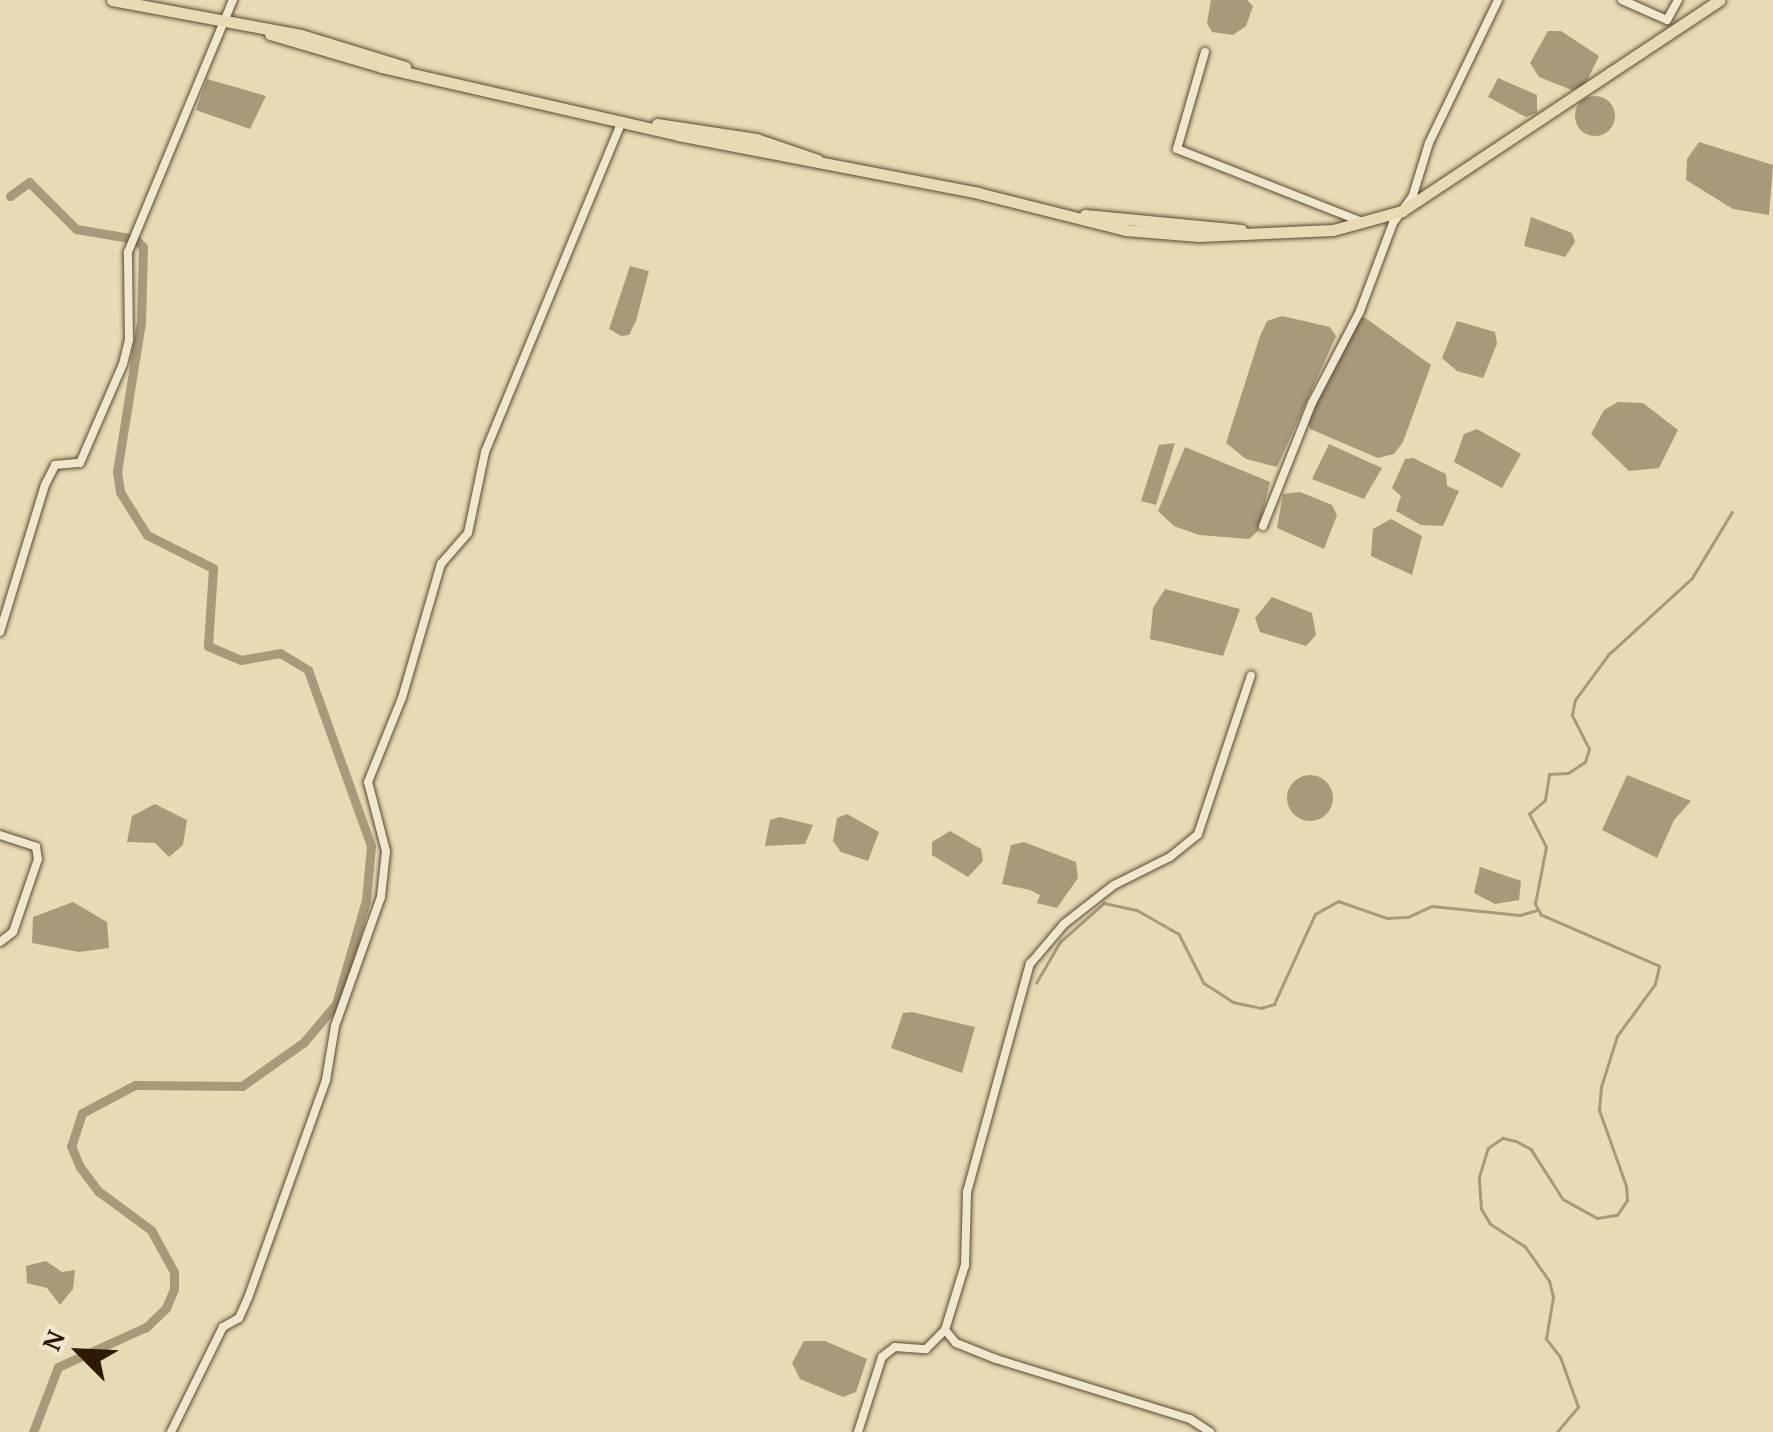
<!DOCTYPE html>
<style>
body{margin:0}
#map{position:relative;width:1773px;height:1432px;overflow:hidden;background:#e6dbb5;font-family:"Gentium Book Plus",serif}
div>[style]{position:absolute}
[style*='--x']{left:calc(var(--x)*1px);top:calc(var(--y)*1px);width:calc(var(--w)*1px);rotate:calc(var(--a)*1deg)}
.water>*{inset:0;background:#a7997a}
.round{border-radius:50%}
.stream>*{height:2.5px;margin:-1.25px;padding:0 1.25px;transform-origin:1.25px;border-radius:1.25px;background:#a7997a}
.canal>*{height:9px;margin:-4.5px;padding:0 4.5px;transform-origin:4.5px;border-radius:4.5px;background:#a7997a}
.roads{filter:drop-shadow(0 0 2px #5c4932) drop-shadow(0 0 2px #5c4932)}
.minor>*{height:8px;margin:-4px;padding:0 4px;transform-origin:4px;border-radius:4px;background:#efe8cf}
.primary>*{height:11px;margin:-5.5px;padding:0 5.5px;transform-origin:5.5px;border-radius:5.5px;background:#e6dbb5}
span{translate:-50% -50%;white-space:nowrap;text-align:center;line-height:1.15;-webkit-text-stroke:8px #efe8cf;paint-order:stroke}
.north{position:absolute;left:30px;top:1302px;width:100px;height:100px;-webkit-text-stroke:8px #efe8cf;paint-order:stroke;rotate:294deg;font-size:28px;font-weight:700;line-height:40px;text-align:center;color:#2e1806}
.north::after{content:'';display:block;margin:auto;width:35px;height:45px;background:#2e1806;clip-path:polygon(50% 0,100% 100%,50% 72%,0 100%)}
</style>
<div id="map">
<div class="water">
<div style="clip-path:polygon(1211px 0,1247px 0,1253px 6px,1246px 26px,1233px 35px,1212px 32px,1207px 23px)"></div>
<div style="clip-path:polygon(1548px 31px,1561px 31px,1599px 56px,1585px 85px,1572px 90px,1539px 77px,1530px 63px)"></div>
<div style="clip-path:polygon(1498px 78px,1537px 95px,1537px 113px,1526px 117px,1488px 97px)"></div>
<div style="clip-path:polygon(207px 79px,266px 96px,250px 129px,196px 110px)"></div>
<div class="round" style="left:1575px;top:96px;width:40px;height:40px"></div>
<div style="clip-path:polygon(1699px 142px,1773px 165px,1769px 215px,1733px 209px,1686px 180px,1687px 159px)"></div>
<div style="clip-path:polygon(1531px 217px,1572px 233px,1575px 242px,1565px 257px,1524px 246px)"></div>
<div style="clip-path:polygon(630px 266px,649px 271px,636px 321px,629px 335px,621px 336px,609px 329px)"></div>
<div style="clip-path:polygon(1282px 316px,1330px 327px,1336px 336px,1277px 467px,1246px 459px,1226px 443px,1260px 336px,1267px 321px)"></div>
<div style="clip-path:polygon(1364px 317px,1431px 365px,1403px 442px,1394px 454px,1378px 458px,1310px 429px,1308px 418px,1358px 318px)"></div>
<div style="clip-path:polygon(1457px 321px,1495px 332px,1497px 344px,1483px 378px,1457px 371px,1442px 358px)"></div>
<div style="clip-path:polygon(1618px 402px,1643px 403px,1678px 430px,1659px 468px,1629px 471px,1591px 434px,1604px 410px)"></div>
<div style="clip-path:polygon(1477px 429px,1521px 454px,1502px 488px,1454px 462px,1464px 434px)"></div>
<div style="clip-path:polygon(1175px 443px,1156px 505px,1141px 501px,1159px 445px)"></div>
<div style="clip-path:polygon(1329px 444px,1382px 468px,1364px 499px,1312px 479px)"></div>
<div style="clip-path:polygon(1185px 447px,1270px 482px,1258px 531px,1249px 539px,1199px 535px,1174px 526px,1158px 511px)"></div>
<div style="clip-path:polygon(1413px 458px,1446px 474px,1447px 486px,1459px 491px,1443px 526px,1421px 525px,1396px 511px,1401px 496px,1392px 488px,1405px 459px)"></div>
<div style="clip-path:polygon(1300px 492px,1332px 505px,1337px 515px,1324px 549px,1277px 528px,1283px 494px)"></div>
<div style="clip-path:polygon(1391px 519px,1422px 536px,1412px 575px,1371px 556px,1373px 529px)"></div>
<div style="clip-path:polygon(1165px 589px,1240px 609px,1223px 656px,1150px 639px,1153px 608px)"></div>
<div style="clip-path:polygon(1272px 597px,1312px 613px,1316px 635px,1306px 646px,1260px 632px,1255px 618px)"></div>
<div class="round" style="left:1287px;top:775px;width:46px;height:46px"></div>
<div style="clip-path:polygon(1627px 775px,1691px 801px,1674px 820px,1657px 858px,1602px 830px)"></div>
<div style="clip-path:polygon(155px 804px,187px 820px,183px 845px,169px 857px,155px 843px,127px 842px,132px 816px)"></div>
<div style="clip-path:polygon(847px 814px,879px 832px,868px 861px,841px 852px,833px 841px,837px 818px)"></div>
<div style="clip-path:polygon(780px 817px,813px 825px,805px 844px,765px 846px,770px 820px)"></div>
<div style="clip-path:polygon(950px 831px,981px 849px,983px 861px,968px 877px,932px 855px,932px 842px)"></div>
<div style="clip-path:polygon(1024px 842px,1076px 862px,1078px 878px,1057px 908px,1037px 903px,1040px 895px,1030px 890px,1002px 884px,1011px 845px)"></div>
<div style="clip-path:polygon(1480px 867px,1521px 881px,1519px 900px,1495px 904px,1474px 893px)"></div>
<div style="clip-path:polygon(73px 902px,107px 922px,109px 948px,79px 952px,32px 943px,33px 917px)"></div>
<div style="clip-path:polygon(912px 1012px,975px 1027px,962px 1073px,891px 1048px,903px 1013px)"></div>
<div style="clip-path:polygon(46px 1261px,62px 1272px,75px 1270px,73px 1289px,60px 1305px,47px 1288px,27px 1283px,26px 1266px)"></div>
<div style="clip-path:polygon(804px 1341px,825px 1341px,867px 1359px,856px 1392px,843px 1397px,800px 1379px,792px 1363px)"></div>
</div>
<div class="stream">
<div style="--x:1036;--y:983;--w:48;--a:-59.7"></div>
<div style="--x:1060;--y:942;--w:59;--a:-41.6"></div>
<div style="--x:1104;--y:903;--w:34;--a:12"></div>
<div style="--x:1137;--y:910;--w:48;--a:29.7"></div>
<div style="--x:1179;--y:934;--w:55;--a:63"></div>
<div style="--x:1204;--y:983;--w:35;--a:33"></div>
<div style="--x:1233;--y:1002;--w:29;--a:12"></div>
<div style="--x:1261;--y:1008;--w:14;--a:-17"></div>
<div style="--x:1274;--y:1004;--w:99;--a:-65.5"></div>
<div style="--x:1315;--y:914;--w:26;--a:-29"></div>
<div style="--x:1338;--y:901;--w:52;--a:19.1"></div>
<div style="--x:1387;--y:918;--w:21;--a:-3"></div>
<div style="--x:1408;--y:917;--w:26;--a:-25"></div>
<div style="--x:1432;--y:906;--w:88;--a:5.8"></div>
<div style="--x:1520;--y:915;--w:18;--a:-16"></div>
<div style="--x:1557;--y:1432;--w:33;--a:-50"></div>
<div style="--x:1578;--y:1407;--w:53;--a:-109.8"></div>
<div style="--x:1560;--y:1357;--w:23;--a:-128"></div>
<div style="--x:1546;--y:1339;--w:43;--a:-80.5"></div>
<div style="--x:1553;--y:1297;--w:16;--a:-104"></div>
<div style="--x:1549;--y:1281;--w:42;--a:-125.2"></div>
<div style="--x:1525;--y:1247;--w:42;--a:-146.7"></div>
<div style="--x:1490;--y:1224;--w:17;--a:-121"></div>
<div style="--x:1481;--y:1209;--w:32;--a:-94"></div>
<div style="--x:1479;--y:1177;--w:30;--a:-73"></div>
<div style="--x:1488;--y:1148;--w:18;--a:-34"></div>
<div style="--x:1503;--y:1138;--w:13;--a:13"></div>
<div style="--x:1516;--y:1141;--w:17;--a:28"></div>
<div style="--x:1531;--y:1149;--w:59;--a:57.4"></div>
<div style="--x:1563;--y:1199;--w:39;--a:29"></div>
<div style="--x:1597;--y:1218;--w:20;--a:-9"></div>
<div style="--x:1617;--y:1215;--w:18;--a:-56"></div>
<div style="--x:1627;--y:1200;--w:14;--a:-94"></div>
<div style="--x:1626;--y:1186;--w:81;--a:-109.6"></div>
<div style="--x:1599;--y:1110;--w:23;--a:-85"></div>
<div style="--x:1601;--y:1087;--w:53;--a:-72.6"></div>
<div style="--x:1617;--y:1036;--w:64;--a:-53.8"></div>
<div style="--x:1655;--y:984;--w:18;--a:-77"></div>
<div style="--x:1659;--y:966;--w:129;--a:-156.6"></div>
<div style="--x:1541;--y:915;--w:13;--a:-119"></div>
<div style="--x:1535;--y:904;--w:58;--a:-79.1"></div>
<div style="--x:1546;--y:847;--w:37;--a:-117"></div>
<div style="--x:1529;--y:814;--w:21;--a:-41"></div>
<div style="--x:1545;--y:800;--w:26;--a:-81"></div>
<div style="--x:1549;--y:774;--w:19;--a:-3"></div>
<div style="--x:1568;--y:773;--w:20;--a:-33"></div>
<div style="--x:1585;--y:762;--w:14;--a:-73"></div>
<div style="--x:1589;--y:749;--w:38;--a:-117"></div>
<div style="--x:1572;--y:715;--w:15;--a:-79"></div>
<div style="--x:1575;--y:700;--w:56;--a:-53.7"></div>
<div style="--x:1608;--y:655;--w:114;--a:-42.5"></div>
<div style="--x:1692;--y:578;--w:77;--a:-58.8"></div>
</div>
<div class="canal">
<div style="--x:10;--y:196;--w:24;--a:-36"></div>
<div style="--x:29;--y:182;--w:66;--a:45"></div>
<div style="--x:76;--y:229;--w:60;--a:9.6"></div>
<div style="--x:135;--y:239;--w:11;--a:45"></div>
<div style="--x:143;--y:247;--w:75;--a:91.5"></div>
<div style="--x:141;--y:322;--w:152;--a:99.1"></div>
<div style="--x:117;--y:472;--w:20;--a:81"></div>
<div style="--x:120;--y:492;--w:51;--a:57.9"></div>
<div style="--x:147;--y:535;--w:74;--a:26.6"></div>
<div style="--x:213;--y:568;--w:78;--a:93.7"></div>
<div style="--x:208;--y:646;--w:36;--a:23"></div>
<div style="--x:241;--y:660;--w:40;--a:-10"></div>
<div style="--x:280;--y:653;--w:33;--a:31"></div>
<div style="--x:308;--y:670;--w:187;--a:70.3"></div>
<div style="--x:371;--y:846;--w:54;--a:95.3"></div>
<div style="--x:366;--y:900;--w:108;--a:106.1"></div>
<div style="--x:336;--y:1004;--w:50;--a:130.1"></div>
<div style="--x:304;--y:1042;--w:76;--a:144.6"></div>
<div style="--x:242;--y:1086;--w:107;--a:-179.5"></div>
<div style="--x:135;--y:1085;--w:60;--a:152.2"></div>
<div style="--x:82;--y:1113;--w:35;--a:108"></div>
<div style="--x:71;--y:1146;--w:23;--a:67"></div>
<div style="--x:80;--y:1167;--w:30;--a:53"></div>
<div style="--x:98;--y:1191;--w:66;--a:36.3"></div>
<div style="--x:151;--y:1230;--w:48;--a:61.3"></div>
<div style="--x:174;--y:1272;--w:17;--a:90"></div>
<div style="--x:174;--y:1289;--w:21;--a:113"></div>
<div style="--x:166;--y:1308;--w:28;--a:136"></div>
<div style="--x:146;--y:1327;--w:97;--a:155.6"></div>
<div style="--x:58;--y:1367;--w:70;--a:111"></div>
</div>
<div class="roads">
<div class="minor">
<div style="--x:1622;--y:0;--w:49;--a:24"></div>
<div style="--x:1667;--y:20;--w:23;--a:-61"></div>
<div style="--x:1205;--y:52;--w:101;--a:106.1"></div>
<div style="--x:1177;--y:149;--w:199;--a:21.5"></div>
<div style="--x:1263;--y:526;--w:132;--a:-68.3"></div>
<div style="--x:1312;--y:403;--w:104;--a:-62.4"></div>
<div style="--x:1360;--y:311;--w:94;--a:-69.4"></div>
<div style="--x:1393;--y:223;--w:34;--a:-54"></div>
<div style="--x:1413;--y:195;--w:54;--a:-72.9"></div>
<div style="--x:1429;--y:143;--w:159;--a:-64.2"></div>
<div style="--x:0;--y:632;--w:154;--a:-73"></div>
<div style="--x:45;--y:485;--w:22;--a:-63"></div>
<div style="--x:55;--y:465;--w:25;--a:-5"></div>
<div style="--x:80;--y:463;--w:108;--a:-66.5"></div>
<div style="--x:123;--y:364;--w:25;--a:-76"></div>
<div style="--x:129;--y:340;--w:88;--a:-90.7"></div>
<div style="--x:128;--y:252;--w:273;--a:-67.4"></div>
<div style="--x:0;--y:835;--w:38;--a:18"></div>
<div style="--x:36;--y:847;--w:12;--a:81"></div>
<div style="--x:38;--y:859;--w:77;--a:108.9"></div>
<div style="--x:13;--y:932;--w:16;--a:142"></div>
<div style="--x:171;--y:1432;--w:117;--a:-63.7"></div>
<div style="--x:223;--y:1327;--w:18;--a:-29"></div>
<div style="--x:239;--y:1318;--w:22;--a:-66"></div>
<div style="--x:248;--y:1298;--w:232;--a:-70.3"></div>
<div style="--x:326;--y:1080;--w:55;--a:-80.5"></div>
<div style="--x:335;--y:1026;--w:137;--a:-70.4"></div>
<div style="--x:381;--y:897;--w:46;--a:-83.8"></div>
<div style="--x:386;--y:851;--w:71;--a:-104.6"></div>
<div style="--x:368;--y:782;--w:91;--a:-68"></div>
<div style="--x:402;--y:698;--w:140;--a:-73.8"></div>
<div style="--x:441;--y:564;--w:41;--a:-48.9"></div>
<div style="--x:468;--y:533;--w:83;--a:-78.1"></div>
<div style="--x:485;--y:452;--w:358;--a:-67.5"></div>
<div style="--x:858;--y:1432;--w:79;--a:-72.3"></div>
<div style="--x:882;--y:1357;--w:16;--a:-38"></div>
<div style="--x:895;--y:1347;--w:31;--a:4"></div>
<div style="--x:926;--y:1349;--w:27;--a:-45"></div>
<div style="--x:1210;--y:1432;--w:24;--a:-147"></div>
<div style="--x:1190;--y:1419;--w:203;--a:-162.8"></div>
<div style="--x:996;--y:1359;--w:43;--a:-158.2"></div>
<div style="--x:956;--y:1343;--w:17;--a:-130"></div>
<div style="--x:945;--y:1330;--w:68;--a:-72.9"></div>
<div style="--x:965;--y:1265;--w:73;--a:-88.4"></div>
<div style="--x:967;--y:1192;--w:237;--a:-74.6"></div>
<div style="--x:1030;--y:964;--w:52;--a:-49.6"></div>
<div style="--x:1064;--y:924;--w:63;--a:-38"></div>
<div style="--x:1114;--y:885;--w:63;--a:-26.6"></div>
<div style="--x:1170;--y:857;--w:36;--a:-39"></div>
<div style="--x:1198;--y:834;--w:167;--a:-71.5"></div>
</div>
<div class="primary">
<div style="--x:112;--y:0;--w:192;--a:10.5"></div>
<div style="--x:301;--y:35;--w:109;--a:17.1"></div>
<div style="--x:270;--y:34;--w:117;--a:16.4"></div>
<div style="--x:382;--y:67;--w:304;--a:12.9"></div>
<div style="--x:678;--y:135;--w:306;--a:10.9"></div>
<div style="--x:978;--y:193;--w:152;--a:14.1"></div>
<div style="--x:1125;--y:230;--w:74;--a:4.6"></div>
<div style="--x:1199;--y:236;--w:134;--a:-2.6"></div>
<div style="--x:1333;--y:230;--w:72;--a:-15.4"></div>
<div style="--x:1402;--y:211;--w:381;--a:-33.6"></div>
<div style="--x:657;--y:124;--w:100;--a:8.6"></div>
<div style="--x:756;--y:139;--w:65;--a:18.7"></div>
<div style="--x:1085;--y:215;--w:157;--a:5.5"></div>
</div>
</div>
<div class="north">N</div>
</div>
